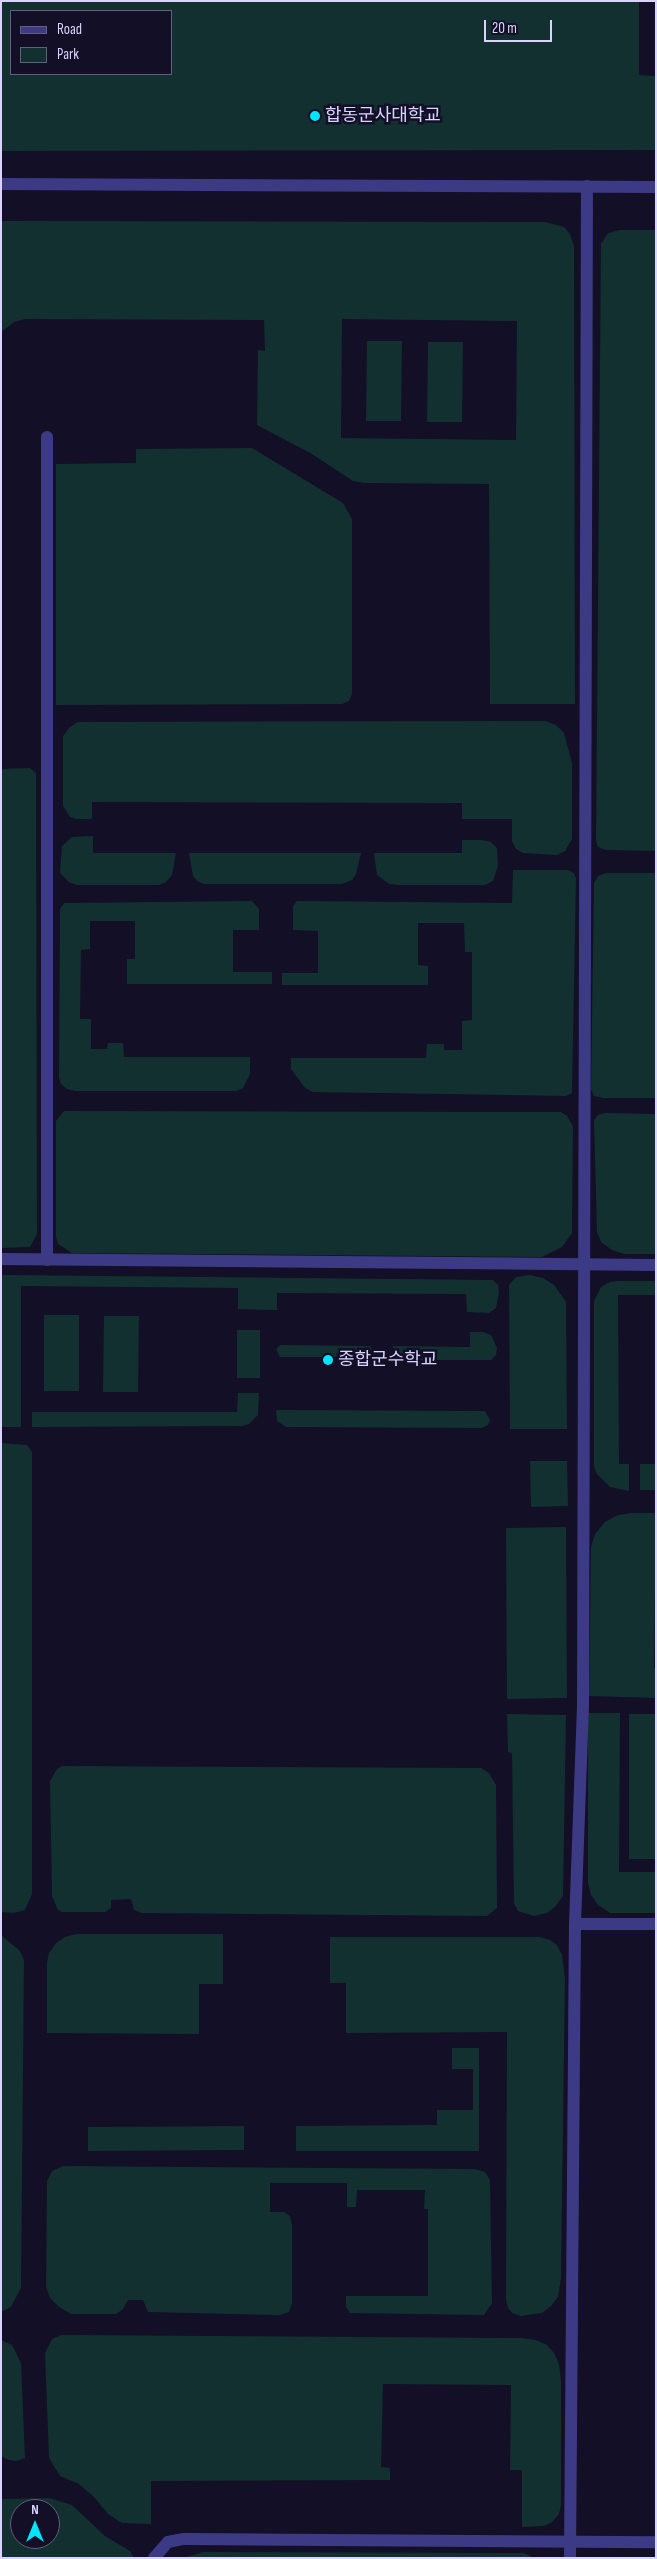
<!DOCTYPE html>
<meta charset="utf-8">
<style>
body{margin:0}
#map{position:relative;width:657px;height:2559px;overflow:hidden;background:#130f26;font-family:"Sofia Sans Condensed","Noto Sans KR",sans-serif}
div>[style]{position:absolute}
[style*='--x']{left:calc(var(--x)*1px);top:calc(var(--y)*1px);width:calc(var(--w)*1px);rotate:calc(var(--a)*1deg)}
.green>*{inset:0;background:#12302f}
.minor>*{height:12px;margin:-6px;padding:0 6px;transform-origin:6px;border-radius:6px;background:#3d3a85}
.tertiary>*{height:12px;margin:-6px;padding:0 6px;transform-origin:6px;border-radius:6px;background:#3d3a85}
.dots>*{width:14px;height:14px;translate:-50% -50%;box-sizing:border-box;border:2px solid #130f26;border-radius:50%}
span{translate:-50% -50%;white-space:nowrap;text-align:center;line-height:1.15;-webkit-text-stroke:5px #130f26;paint-order:stroke}
.poi-label{font-size:18px;color:#d9d4ff}
.left{translate:0 -50%;text-align:left}
.frame{position:absolute;inset:0;border:2px solid #d9d4ff;pointer-events:none}
.legend{position:absolute;left:10px;top:10px;width:162px;height:65px;box-sizing:border-box;background:#130f26;border:1px solid #625e7d;margin:0;padding:6px 9px;list-style:none;font-size:15px;color:#d9d4ff}
.legend li{display:flex;align-items:center;gap:10px;height:25px}
.legend b{width:25px;border:1px solid #625e7d}
.north{position:absolute;left:10px;top:2499px;width:50px;height:50px;box-sizing:border-box;background:#130f26;border:1px solid #625e7d;border-radius:50%;rotate:0deg;font-size:14px;font-weight:700;line-height:20px;text-align:center;color:#d9d4ff}
.north::after{content:'';display:block;margin:auto;width:18px;height:22px;background:#00e5ff;clip-path:polygon(50% 0,100% 100%,50% 72%,0 100%)}
.scale{position:absolute;left:484px;top:20px;width:68px;height:22px;box-sizing:border-box;border:2px solid #d9d4ff;border-top:0;padding-left:6px;font-size:15px;line-height:18px;white-space:nowrap;color:#d9d4ff;-webkit-text-stroke:4px #130f26;paint-order:stroke}
</style>
<div id="map">
<div class="green">
<div style="clip-path:polygon(evenodd,1px 1px,639px 1px,639px 75px,656px 76px,656px 150px,1px 151px,1px 1px,11px 11px,171px 11px,171px 74px,11px 74px,11px 11px)"></div>
<div style="clip-path:polygon(evenodd,1px 221px,545px 222px,564px 227px,570px 234px,574px 246px,575px 704px,490px 704px,489px 484px,364px 483px,353px 481px,312px 454px,257px 425px,258px 350px,265px 351px,264px 320px,25px 319px,14px 322px,1px 332px,1px 221px,342px 319px,517px 321px,516px 440px,341px 438px,342px 319px)"></div>
<div style="clip-path:polygon(620px 230px,656px 230px,656px 851px,605px 850px,598px 847px,596px 841px,601px 244px,608px 233px)"></div>
<div style="clip-path:polygon(367px 341px,402px 341px,401px 421px,366px 421px)"></div>
<div style="clip-path:polygon(428px 342px,463px 342px,462px 422px,427px 422px)"></div>
<div style="clip-path:polygon(252px 448px,343px 503px,352px 519px,352px 694px,349px 701px,342px 704px,56px 705px,56px 464px,136px 463px,136px 449px)"></div>
<div style="clip-path:polygon(545px 721px,556px 725px,564px 733px,572px 763px,572px 839px,565px 851px,557px 855px,523px 853px,516px 849px,512px 841px,512px 819px,462px 819px,462px 803px,92px 802px,92px 819px,76px 819px,70px 817px,63px 806px,63px 736px,70px 727px,78px 722px)"></div>
<div style="clip-path:polygon(30px 768px,36px 773px,37px 1234px,30px 1247px,1px 1248px,1px 769px)"></div>
<div style="clip-path:polygon(93px 836px,93px 853px,176px 853px,172px 875px,166px 882px,159px 885px,77px 885px,69px 882px,60px 873px,62px 846px,72px 837px)"></div>
<div style="clip-path:polygon(462px 840px,482px 840px,491px 842px,497px 848px,498px 866px,493px 881px,485px 885px,399px 885px,389px 884px,377px 875px,374px 853px,462px 853px)"></div>
<div style="clip-path:polygon(189px 853px,361px 853px,356px 874px,352px 880px,342px 884px,204px 884px,197px 881px,193px 876px)"></div>
<div style="clip-path:polygon(513px 870px,568px 870px,574px 873px,576px 878px,572px 1093px,566px 1096px,313px 1092px,305px 1088px,291px 1069px,291px 1058px,426px 1058px,427px 1044px,444px 1044px,444px 1050px,462px 1050px,462px 1021px,472px 1020px,472px 952px,465px 952px,464px 923px,418px 923px,418px 965px,428px 966px,428px 985px,282px 985px,282px 973px,318px 973px,318px 931px,293px 930px,293px 906px,297px 901px,512px 903px)"></div>
<div style="clip-path:polygon(606px 873px,656px 873px,656px 1098px,604px 1098px,594px 1096px,591px 1089px,594px 883px,598px 876px)"></div>
<div style="clip-path:polygon(252px 901px,259px 909px,259px 930px,233px 930px,233px 972px,272px 972px,272px 984px,127px 984px,127px 959px,135px 959px,135px 921px,90px 921px,90px 949px,81px 950px,80px 1019px,91px 1019px,91px 1049px,107px 1049px,108px 1043px,123px 1043px,124px 1057px,250px 1057px,250px 1074px,243px 1088px,236px 1091px,75px 1091px,67px 1089px,61px 1084px,59px 1078px,60px 909px,64px 903px)"></div>
<div style="clip-path:polygon(64px 1111px,561px 1112px,567px 1116px,573px 1126px,572px 1233px,562px 1247px,542px 1257px,72px 1253px,58px 1244px,56px 1237px,56px 1121px)"></div>
<div style="clip-path:polygon(604px 1113px,656px 1114px,656px 1254px,624px 1254px,612px 1250px,601px 1242px,597px 1232px,594px 1120px,598px 1115px)"></div>
<div style="clip-path:polygon(1px 1275px,493px 1280px,498px 1285px,499px 1292px,496px 1308px,489px 1313px,467px 1312px,466px 1294px,277px 1293px,277px 1310px,238px 1309px,238px 1288px,21px 1286px,21px 1427px,1px 1427px)"></div>
<div style="clip-path:polygon(530px 1275px,543px 1278px,554px 1285px,566px 1302px,567px 1429px,510px 1429px,509px 1285px,516px 1277px)"></div>
<div style="clip-path:polygon(618px 1281px,656px 1281px,656px 1295px,618px 1295px,619px 1464px,629px 1464px,629px 1491px,610px 1487px,597px 1474px,594px 1467px,594px 1301px,601px 1287px,610px 1282px)"></div>
<div style="clip-path:polygon(44px 1315px,79px 1315px,79px 1391px,44px 1391px)"></div>
<div style="clip-path:polygon(104px 1316px,139px 1316px,138px 1392px,103px 1392px)"></div>
<div style="clip-path:polygon(237px 1330px,260px 1330px,260px 1378px,237px 1378px)"></div>
<div style="clip-path:polygon(470px 1332px,483px 1332px,491px 1335px,497px 1348px,496px 1355px,491px 1360px,393px 1360px,393px 1346px,470px 1347px)"></div>
<div style="clip-path:polygon(280px 1345px,370px 1346px,375px 1352px,372px 1357px,280px 1357px,276px 1349px)"></div>
<div style="clip-path:polygon(238px 1393px,259px 1393px,258px 1415px,249px 1424px,242px 1426px,32px 1427px,32px 1412px,237px 1412px)"></div>
<div style="clip-path:polygon(276px 1410px,485px 1411px,490px 1420px,488px 1425px,482px 1428px,286px 1427px,277px 1421px)"></div>
<div style="clip-path:polygon(1px 1443px,27px 1445px,32px 1452px,32px 1894px,25px 1910px,14px 1913px,1px 1912px)"></div>
<div style="clip-path:polygon(530px 1461px,567px 1461px,568px 1506px,531px 1507px)"></div>
<div style="clip-path:polygon(640px 1464px,656px 1464px,656px 1490px,640px 1490px)"></div>
<div style="clip-path:polygon(632px 1513px,656px 1513px,654px 1668px,656px 1668px,656px 1698px,589px 1696px,591px 1547px,595px 1534px,605px 1522px,618px 1515px)"></div>
<div style="clip-path:polygon(566px 1527px,567px 1698px,507px 1699px,506px 1528px)"></div>
<div style="clip-path:polygon(588px 1713px,620px 1713px,619px 1872px,656px 1872px,656px 1913px,610px 1913px,598px 1905px,591px 1895px,588px 1883px)"></div>
<div style="clip-path:polygon(507px 1714px,566px 1715px,563px 1896px,555px 1907px,547px 1913px,534px 1916px,518px 1911px,514px 1903px,512px 1753px,508px 1752px)"></div>
<div style="clip-path:polygon(629px 1714px,656px 1714px,656px 1859px,629px 1859px)"></div>
<div style="clip-path:polygon(62px 1766px,481px 1768px,489px 1773px,496px 1785px,497px 1908px,487px 1916px,142px 1913px,134px 1910px,131px 1899px,111px 1900px,111px 1908px,105px 1912px,62px 1912px,58px 1910px,52px 1896px,50px 1781px,57px 1769px)"></div>
<div style="clip-path:polygon(76px 1934px,223px 1934px,223px 1984px,199px 1984px,199px 2034px,47px 2033px,47px 1962px,49px 1953px,56px 1943px,65px 1937px)"></div>
<div style="clip-path:polygon(1px 1935px,20px 1951px,24px 1960px,21px 2288px,11px 2307px,1px 2312px)"></div>
<div style="clip-path:polygon(330px 1937px,540px 1937px,550px 1940px,557px 1945px,562px 1955px,565px 1978px,561px 2278px,558px 2297px,551px 2306px,542px 2313px,521px 2316px,512px 2313px,508px 2308px,506px 2300px,507px 2032px,346px 2033px,346px 1983px,330px 1983px)"></div>
<div style="clip-path:polygon(452px 2048px,479px 2048px,479px 2151px,296px 2151px,296px 2126px,437px 2125px,437px 2110px,473px 2110px,473px 2069px,452px 2069px)"></div>
<div style="clip-path:polygon(244px 2126px,244px 2150px,88px 2151px,88px 2127px)"></div>
<div style="clip-path:polygon(63px 2166px,475px 2169px,485px 2172px,490px 2180px,492px 2303px,484px 2315px,350px 2313px,346px 2307px,346px 2296px,428px 2296px,428px 2209px,424px 2209px,425px 2190px,357px 2190px,356px 2207px,347px 2207px,347px 2183px,270px 2183px,270px 2212px,284px 2212px,290px 2216px,292px 2225px,292px 2303px,289px 2312px,280px 2315px,148px 2312px,143px 2300px,128px 2300px,123px 2309px,116px 2314px,71px 2314px,59px 2307px,50px 2298px,46px 2287px,47px 2181px,52px 2171px)"></div>
<div style="clip-path:polygon(61px 2335px,521px 2338px,536px 2340px,547px 2345px,554px 2353px,559px 2364px,561px 2381px,561px 2505px,559px 2514px,552px 2522px,544px 2526px,522px 2527px,522px 2470px,510px 2470px,511px 2385px,383px 2384px,381px 2467px,390px 2468px,390px 2480px,151px 2481px,151px 2524px,122px 2523px,108px 2514px,94px 2497px,79px 2484px,60px 2476px,49px 2458px,45px 2353px,52px 2339px)"></div>
<div style="clip-path:polygon(1px 2340px,12px 2345px,21px 2363px,25px 2458px,17px 2461px,8px 2460px,1px 2456px)"></div>
<div style="clip-path:polygon(evenodd,49px 2498px,72px 2505px,105px 2536px,130px 2551px,134px 2558px,1px 2558px,1px 2499px,49px 2498px,20px 2509px,50px 2509px,50px 2539px,20px 2539px,20px 2509px)"></div>
<div style="clip-path:polygon(203px 2552px,524px 2553px,534px 2558px,183px 2558px)"></div>
</div>
<div class="minor">
<div style="--x:1;--y:1259;--w:655;--a:0.52"></div>
<div style="--x:47;--y:1260;--w:823;--a:-90"></div>
<div style="--x:575;--y:1924;--w:81;--a:0"></div>
<div style="--x:154;--y:2558;--w:21;--a:-49"></div>
<div style="--x:168;--y:2542;--w:16;--a:-11"></div>
<div style="--x:184;--y:2539;--w:472;--a:0.4"></div>
<div style="--x:570;--y:2558;--w:634;--a:-89.55"></div>
<div style="--x:575;--y:1924;--w:220;--a:-87.9"></div>
<div style="--x:583;--y:1704;--w:1518;--a:-89.85"></div>
</div>
<div class="tertiary">
<div style="--x:1;--y:184;--w:655;--a:0.26"></div>
</div>
<div class="dots">
<div style="left:315px;top:116px;background:#00e5ff"></div>
<div style="left:328px;top:1360px;background:#00e5ff"></div>
</div>
<div class="poi-label">
<span class="left" style="left:325px;top:116px">합동군사대학교</span>
<span class="left" style="left:338px;top:1360px">종합군수학교</span>
</div>
<div class="frame"></div>
<ul class="legend">
<li><b style="height:6px;background:#3d3a85"></b>Road</li>
<li><b style="height:14px;background:#12302f"></b>Park</li>
</ul>
<div class="north">N</div>
<div class="scale">20 m</div>
</div>
